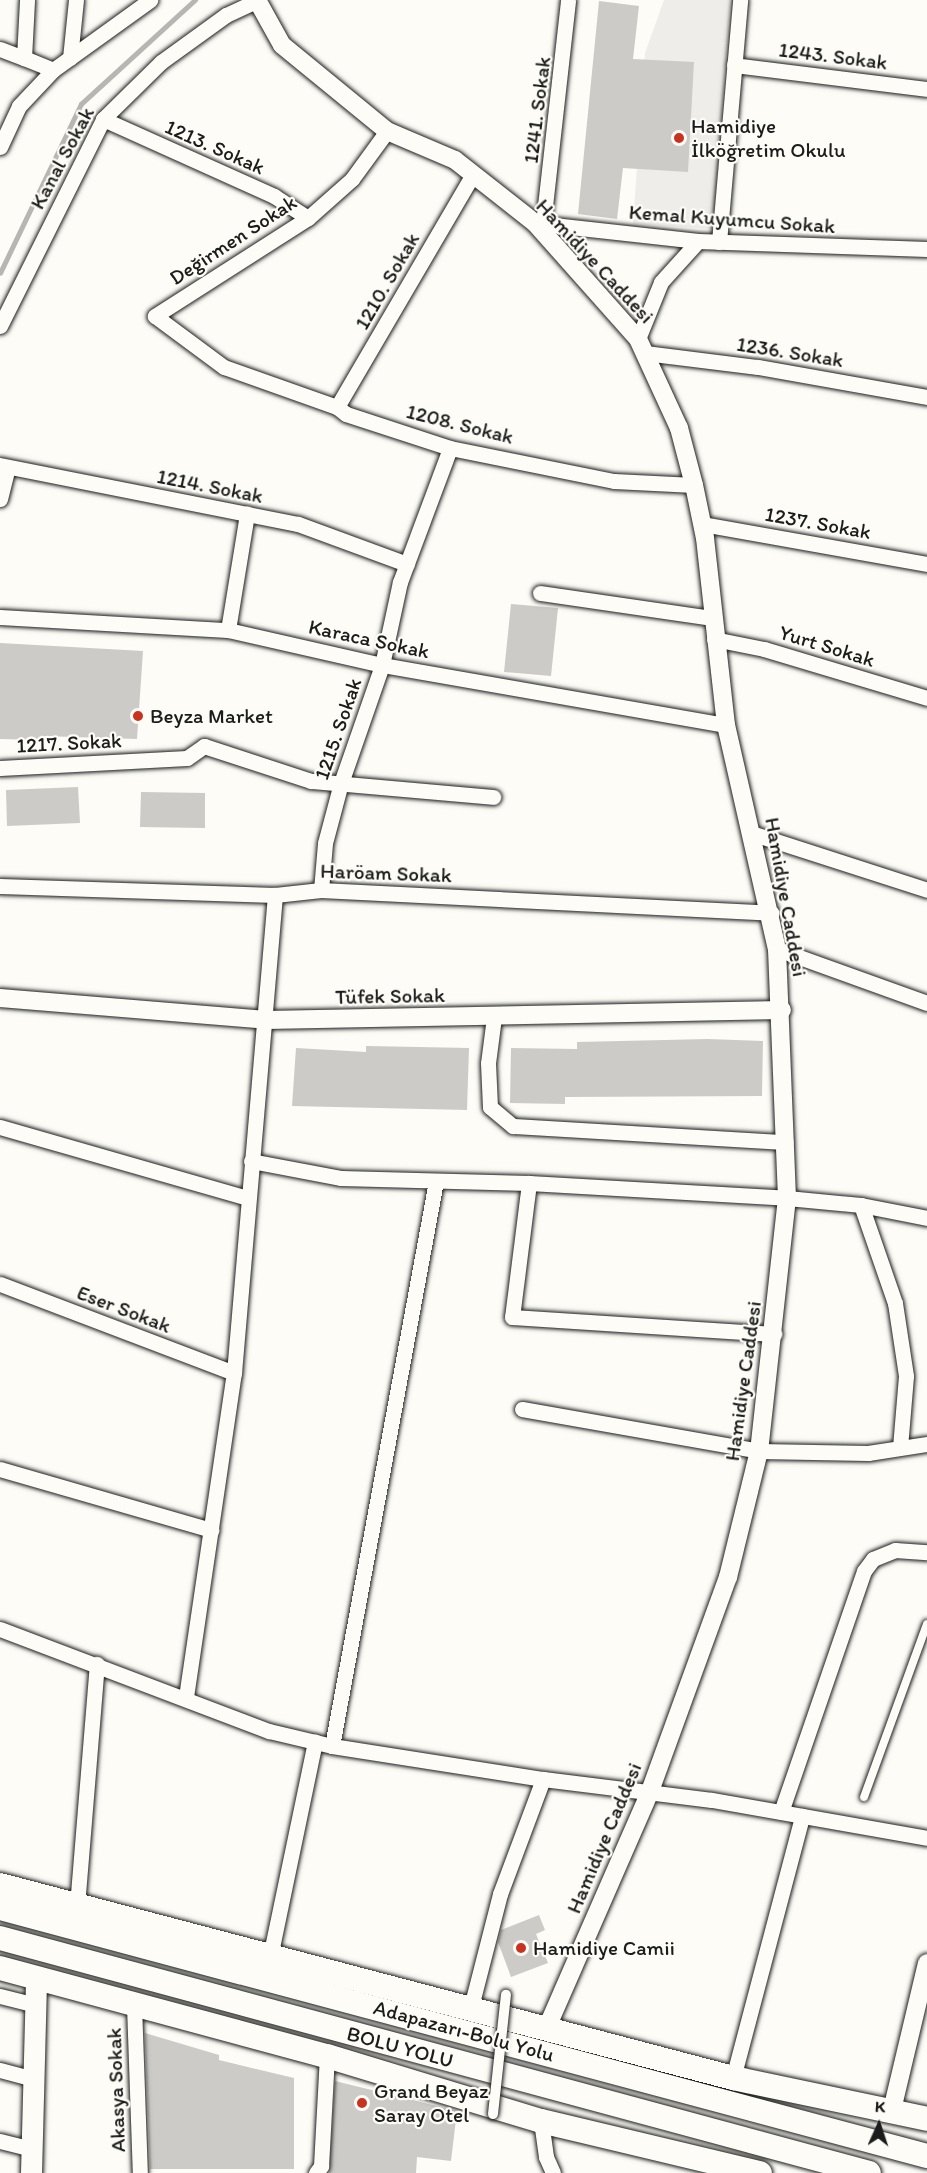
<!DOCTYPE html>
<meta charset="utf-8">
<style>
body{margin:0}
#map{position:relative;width:927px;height:2173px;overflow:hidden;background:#fdfcf7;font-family:Itim,sans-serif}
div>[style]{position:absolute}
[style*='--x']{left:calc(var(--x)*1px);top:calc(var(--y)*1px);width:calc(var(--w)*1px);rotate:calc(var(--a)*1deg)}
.built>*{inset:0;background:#eeede9}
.stream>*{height:4.5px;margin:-2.25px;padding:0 2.25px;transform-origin:2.25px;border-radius:2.25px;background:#b7b6b2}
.building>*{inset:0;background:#cccbc8}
.roads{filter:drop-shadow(0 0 2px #1c1c1c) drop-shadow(0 0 2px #1c1c1c)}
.service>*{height:8px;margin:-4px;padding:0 4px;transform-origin:4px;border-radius:4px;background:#fdfcf7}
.minor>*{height:15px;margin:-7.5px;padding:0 7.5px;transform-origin:7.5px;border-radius:7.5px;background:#fdfcf7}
.tertiary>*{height:18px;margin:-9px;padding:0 9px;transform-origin:9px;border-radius:9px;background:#fdfcf7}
.secondary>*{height:21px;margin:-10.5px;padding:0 10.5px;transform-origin:10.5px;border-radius:10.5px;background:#fdfcf7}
.trunk>*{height:24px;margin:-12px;padding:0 12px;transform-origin:12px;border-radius:12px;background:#fdfcf7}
.bridges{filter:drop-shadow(0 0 2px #1c1c1c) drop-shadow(0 0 2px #1c1c1c)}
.pedestrian-bridge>*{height:10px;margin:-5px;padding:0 5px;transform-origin:5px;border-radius:5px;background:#fdfcf7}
.dots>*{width:16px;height:16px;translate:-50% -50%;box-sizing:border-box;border:3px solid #fdfcf7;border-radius:50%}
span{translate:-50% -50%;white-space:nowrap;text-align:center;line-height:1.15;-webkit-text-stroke:4.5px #fdfcf7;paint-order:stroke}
.street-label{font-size:21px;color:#1c1c1c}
.poi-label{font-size:21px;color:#1c1c1c}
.left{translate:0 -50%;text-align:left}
.north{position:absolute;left:849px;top:2095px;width:60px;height:60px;-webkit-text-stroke:4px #fdfcf7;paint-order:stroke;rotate:3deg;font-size:16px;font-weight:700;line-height:24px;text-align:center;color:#1c1c1c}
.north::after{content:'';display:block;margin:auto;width:21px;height:27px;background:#1c1c1c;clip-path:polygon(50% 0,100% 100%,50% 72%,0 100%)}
</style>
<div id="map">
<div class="built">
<div style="clip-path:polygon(664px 0,730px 0,713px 229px,633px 224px,645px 53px)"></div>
</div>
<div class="stream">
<div style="--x:0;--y:273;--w:187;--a:-64.4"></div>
<div style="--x:81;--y:104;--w:154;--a:-42.4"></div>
</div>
<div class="building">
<div style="clip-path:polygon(599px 1px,639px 6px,633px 59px,694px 62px,688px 172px,623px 168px,617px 219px,578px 214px)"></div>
<div style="clip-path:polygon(511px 604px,558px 608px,551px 676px,504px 672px)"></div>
<div style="clip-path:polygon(0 643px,143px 651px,137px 739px,41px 736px,41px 740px,0 739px)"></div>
<div style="clip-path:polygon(78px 787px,80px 823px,7px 826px,6px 790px)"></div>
<div style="clip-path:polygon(141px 792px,205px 793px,205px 828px,140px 827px)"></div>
<div style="clip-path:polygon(708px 1039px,763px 1041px,762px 1096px,565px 1097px,565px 1104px,510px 1103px,511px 1048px,577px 1049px,577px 1042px)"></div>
<div style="clip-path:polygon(366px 1046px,469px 1048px,467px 1110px,292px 1106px,296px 1048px,366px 1052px)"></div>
<div style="clip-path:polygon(539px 1915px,545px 1930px,536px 1934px,548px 1963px,511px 1977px,498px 1942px,501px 1930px)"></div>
<div style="clip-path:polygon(145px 2033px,219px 2055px,219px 2060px,294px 2078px,294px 2169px,150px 2169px)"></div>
<div style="clip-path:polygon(335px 2081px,457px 2111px,451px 2161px,417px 2157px,416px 2173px,329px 2173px)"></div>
</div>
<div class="roads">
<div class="service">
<div style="--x:864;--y:1797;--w:184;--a:-70"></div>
</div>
<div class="minor">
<div style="--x:0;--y:49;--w:26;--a:21"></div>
<div style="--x:24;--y:58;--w:58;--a:-87"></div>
<div style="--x:24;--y:58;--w:31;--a:22"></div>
<div style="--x:70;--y:58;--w:58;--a:-84.1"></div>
<div style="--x:734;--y:65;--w:194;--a:7.1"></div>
<div style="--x:103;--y:119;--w:188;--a:24.2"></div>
<div style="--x:274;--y:196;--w:40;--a:32.9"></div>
<div style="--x:387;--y:131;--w:59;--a:126.1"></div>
<div style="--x:352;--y:179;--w:59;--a:138.4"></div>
<div style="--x:308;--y:218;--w:182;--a:147.4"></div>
<div style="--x:155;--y:316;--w:86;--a:36.5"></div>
<div style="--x:224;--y:367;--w:120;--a:19.5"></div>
<div style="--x:337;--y:407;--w:11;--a:38"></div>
<div style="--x:346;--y:414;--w:109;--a:18.1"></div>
<div style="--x:450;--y:448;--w:167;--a:11.4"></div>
<div style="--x:614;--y:481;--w:80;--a:2.9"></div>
<div style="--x:0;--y:147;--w:45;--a:-65.1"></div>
<div style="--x:19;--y:106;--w:50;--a:-46.6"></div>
<div style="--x:53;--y:70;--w:120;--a:-35.8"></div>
<div style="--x:535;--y:223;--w:164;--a:6.3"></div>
<div style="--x:698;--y:241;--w:229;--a:2"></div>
<div style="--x:543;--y:224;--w:225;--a:-83.6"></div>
<div style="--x:719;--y:242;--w:243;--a:-85"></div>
<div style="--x:0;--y:326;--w:231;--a:-63.5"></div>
<div style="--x:103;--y:119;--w:81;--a:-44.5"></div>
<div style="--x:161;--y:62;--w:80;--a:-35.9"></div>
<div style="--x:226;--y:15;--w:35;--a:-25"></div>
<div style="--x:638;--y:339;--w:61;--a:-68"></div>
<div style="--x:661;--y:282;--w:55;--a:-47.9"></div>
<div style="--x:645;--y:353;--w:114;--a:7.1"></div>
<div style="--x:758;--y:367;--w:172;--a:10.1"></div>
<div style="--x:337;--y:407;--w:270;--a:-59.7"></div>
<div style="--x:0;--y:465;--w:304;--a:11.2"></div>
<div style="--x:298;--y:524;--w:116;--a:20.2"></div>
<div style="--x:0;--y:499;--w:32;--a:-76"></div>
<div style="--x:702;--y:524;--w:229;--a:10.1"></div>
<div style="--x:540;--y:593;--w:174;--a:8.3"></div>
<div style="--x:0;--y:617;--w:228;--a:3.3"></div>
<div style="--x:228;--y:630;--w:158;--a:12.8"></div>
<div style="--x:382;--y:665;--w:349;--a:9.9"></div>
<div style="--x:228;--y:630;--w:118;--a:-80.7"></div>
<div style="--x:714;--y:639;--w:51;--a:11.3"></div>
<div style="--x:764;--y:649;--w:170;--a:16.7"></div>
<div style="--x:0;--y:768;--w:187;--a:-3.1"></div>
<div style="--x:187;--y:758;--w:21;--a:-35"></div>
<div style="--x:204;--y:746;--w:113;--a:18.1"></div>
<div style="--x:311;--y:781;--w:183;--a:5"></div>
<div style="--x:754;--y:834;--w:182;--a:17.9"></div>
<div style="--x:0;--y:886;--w:275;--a:1.9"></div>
<div style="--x:275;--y:895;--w:46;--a:-6.2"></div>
<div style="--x:321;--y:890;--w:451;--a:2.9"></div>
<div style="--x:321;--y:890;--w:47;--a:-85.1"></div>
<div style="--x:325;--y:843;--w:62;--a:-75.1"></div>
<div style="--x:341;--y:783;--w:125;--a:-70.8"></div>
<div style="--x:382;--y:665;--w:85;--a:-77.8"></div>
<div style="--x:400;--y:582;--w:143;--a:-69.5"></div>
<div style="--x:777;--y:949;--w:159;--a:19.8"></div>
<div style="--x:494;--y:1017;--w:46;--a:97.4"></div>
<div style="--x:488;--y:1063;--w:44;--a:87.4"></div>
<div style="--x:490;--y:1107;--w:30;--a:40"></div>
<div style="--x:513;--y:1126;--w:273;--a:3.4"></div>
<div style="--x:0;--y:1127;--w:258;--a:16"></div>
<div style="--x:251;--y:1161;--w:92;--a:10.7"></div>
<div style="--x:341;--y:1178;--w:188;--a:1.5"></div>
<div style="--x:529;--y:1183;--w:258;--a:3.3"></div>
<div style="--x:787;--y:1198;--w:74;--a:5.4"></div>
<div style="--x:861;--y:1205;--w:67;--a:11.1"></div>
<div style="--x:529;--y:1183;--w:135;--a:97.2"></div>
<div style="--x:512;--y:1317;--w:263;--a:3.7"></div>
<div style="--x:861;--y:1205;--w:104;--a:70.9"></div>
<div style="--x:895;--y:1303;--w:74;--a:81.4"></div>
<div style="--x:906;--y:1376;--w:71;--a:94.8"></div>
<div style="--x:0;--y:1284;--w:250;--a:20.8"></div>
<div style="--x:522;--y:1409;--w:241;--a:10"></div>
<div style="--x:759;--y:1451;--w:109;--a:1.1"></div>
<div style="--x:868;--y:1453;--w:60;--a:-8.7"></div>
<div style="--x:0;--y:1469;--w:220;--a:16.1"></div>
<div style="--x:0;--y:1629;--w:288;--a:20.8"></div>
<div style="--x:269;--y:1731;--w:65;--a:13.4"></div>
<div style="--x:332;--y:1746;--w:214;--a:8.9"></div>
<div style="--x:543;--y:1779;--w:170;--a:7.1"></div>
<div style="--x:712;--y:1800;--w:218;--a:10"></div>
<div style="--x:186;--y:1697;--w:328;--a:-81.6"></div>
<div style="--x:234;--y:1373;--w:480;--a:-85.1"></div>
<div style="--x:332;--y:1746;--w:574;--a:-79.57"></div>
<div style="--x:781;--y:1812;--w:255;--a:-71"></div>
<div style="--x:864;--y:1571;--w:15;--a:-53"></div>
<div style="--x:873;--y:1559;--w:24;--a:-22"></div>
<div style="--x:895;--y:1550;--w:32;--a:4"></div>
<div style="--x:77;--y:1906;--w:243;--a:-85.3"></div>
<div style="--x:270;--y:1957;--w:220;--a:-78.2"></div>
<div style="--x:0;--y:1996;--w:37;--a:14"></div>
<div style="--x:134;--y:2005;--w:168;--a:88"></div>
<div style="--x:471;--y:2007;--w:117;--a:-75.6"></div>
<div style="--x:500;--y:1894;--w:123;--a:-69.5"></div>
<div style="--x:0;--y:2070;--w:35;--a:15"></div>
<div style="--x:733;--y:2078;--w:271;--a:-75.2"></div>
<div style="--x:541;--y:2121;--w:36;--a:82"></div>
<div style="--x:546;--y:2157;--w:17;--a:66"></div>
<div style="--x:0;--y:2141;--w:33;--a:14"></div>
<div style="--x:316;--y:2173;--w:9;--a:-54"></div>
<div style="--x:321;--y:2166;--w:110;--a:-86.9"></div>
</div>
<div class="tertiary">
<div style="--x:257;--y:0;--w:51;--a:60.9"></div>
<div style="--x:282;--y:45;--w:136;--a:39.3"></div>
<div style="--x:387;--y:131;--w:74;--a:23.1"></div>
<div style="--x:455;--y:160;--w:102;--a:38.2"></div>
<div style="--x:535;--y:223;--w:155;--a:48.4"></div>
<div style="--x:638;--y:339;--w:98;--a:65.3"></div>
<div style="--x:679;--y:428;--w:59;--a:75.3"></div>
<div style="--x:694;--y:485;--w:54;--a:78.3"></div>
<div style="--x:705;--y:538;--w:188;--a:83.6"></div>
<div style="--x:726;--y:725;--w:230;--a:77.2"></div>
<div style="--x:777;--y:949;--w:249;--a:87.7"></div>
<div style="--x:787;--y:1198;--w:255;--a:96.3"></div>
<div style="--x:759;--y:1451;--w:130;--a:103.8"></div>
<div style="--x:728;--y:1577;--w:231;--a:110"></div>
<div style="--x:649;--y:1794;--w:255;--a:113.6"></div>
<div style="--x:0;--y:998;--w:267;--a:4.7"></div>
<div style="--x:266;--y:1020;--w:516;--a:-1.11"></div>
<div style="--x:892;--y:2110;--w:151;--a:-76.6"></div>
</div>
<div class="secondary">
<div style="--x:31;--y:2173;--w:195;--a:-88.5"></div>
</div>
<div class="trunk">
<div style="--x:0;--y:1885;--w:758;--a:14.75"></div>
<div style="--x:733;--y:2078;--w:198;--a:11.9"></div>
<div style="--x:0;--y:1908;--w:960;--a:14.98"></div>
<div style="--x:0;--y:1938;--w:900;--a:15.13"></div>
<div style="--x:0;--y:1968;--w:339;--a:15.1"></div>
<div style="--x:327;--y:2056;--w:224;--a:16.9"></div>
<div style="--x:541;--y:2121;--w:225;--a:13.4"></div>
</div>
</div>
<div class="bridges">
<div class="pedestrian-bridge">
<div style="--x:493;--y:2114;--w:120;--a:-83.8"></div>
</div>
</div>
<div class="dots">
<div style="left:679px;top:138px;background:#c8321e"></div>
<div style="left:138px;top:716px;background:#c8321e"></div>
<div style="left:521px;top:1948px;background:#c8321e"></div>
<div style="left:362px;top:2103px;background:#c8321e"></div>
</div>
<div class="street-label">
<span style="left:833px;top:56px;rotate:7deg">1243. Sokak</span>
<span style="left:537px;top:110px;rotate:-83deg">1241. Sokak</span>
<span style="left:215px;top:147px;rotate:24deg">1213. Sokak</span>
<span style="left:62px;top:158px;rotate:-62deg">Kanal Sokak</span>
<span style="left:732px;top:219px;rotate:4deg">Kemal Kuyumcu Sokak</span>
<span style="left:233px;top:240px;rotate:-33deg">Değirmen Sokak</span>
<span style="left:595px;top:261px;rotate:47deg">Hamidiye Caddesi</span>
<span style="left:387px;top:281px;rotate:-60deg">1210. Sokak</span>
<span style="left:790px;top:352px;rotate:9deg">1236. Sokak</span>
<span style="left:460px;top:424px;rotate:14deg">1208. Sokak</span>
<span style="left:210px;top:486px;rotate:11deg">1214. Sokak</span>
<span style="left:818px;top:523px;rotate:10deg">1237. Sokak</span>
<span style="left:369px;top:639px;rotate:12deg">Karaca Sokak</span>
<span style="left:827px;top:646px;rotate:17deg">Yurt Sokak</span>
<span style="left:338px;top:729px;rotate:-71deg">1215. Sokak</span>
<span style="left:69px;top:743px;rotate:-3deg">1217. Sokak</span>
<span style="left:386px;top:873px;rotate:2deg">Haröam Sokak</span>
<span style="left:786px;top:897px;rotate:80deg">Hamidiye Caddesi</span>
<span style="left:390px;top:996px;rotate:-1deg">Tüfek Sokak</span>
<span style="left:124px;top:1309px;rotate:21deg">Eser Sokak</span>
<span style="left:743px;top:1381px;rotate:-82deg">Hamidiye Caddesi</span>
<span style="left:604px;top:1838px;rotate:-67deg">Hamidiye Caddesi</span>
<span style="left:464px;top:2031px;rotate:15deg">Adapazarı-Bolu Yolu</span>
<span style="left:400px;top:2047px;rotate:15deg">BOLU YOLU</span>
<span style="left:116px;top:2090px;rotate:-92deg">Akasya Sokak</span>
</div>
<div class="poi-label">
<span class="left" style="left:691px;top:138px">Hamidiye<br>İlköğretim Okulu</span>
<span class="left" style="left:150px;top:716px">Beyza Market</span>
<span class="left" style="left:533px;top:1948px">Hamidiye Camii</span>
<span class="left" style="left:374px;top:2103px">Grand Beyaz<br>Saray Otel</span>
</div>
<div class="north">K</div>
</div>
